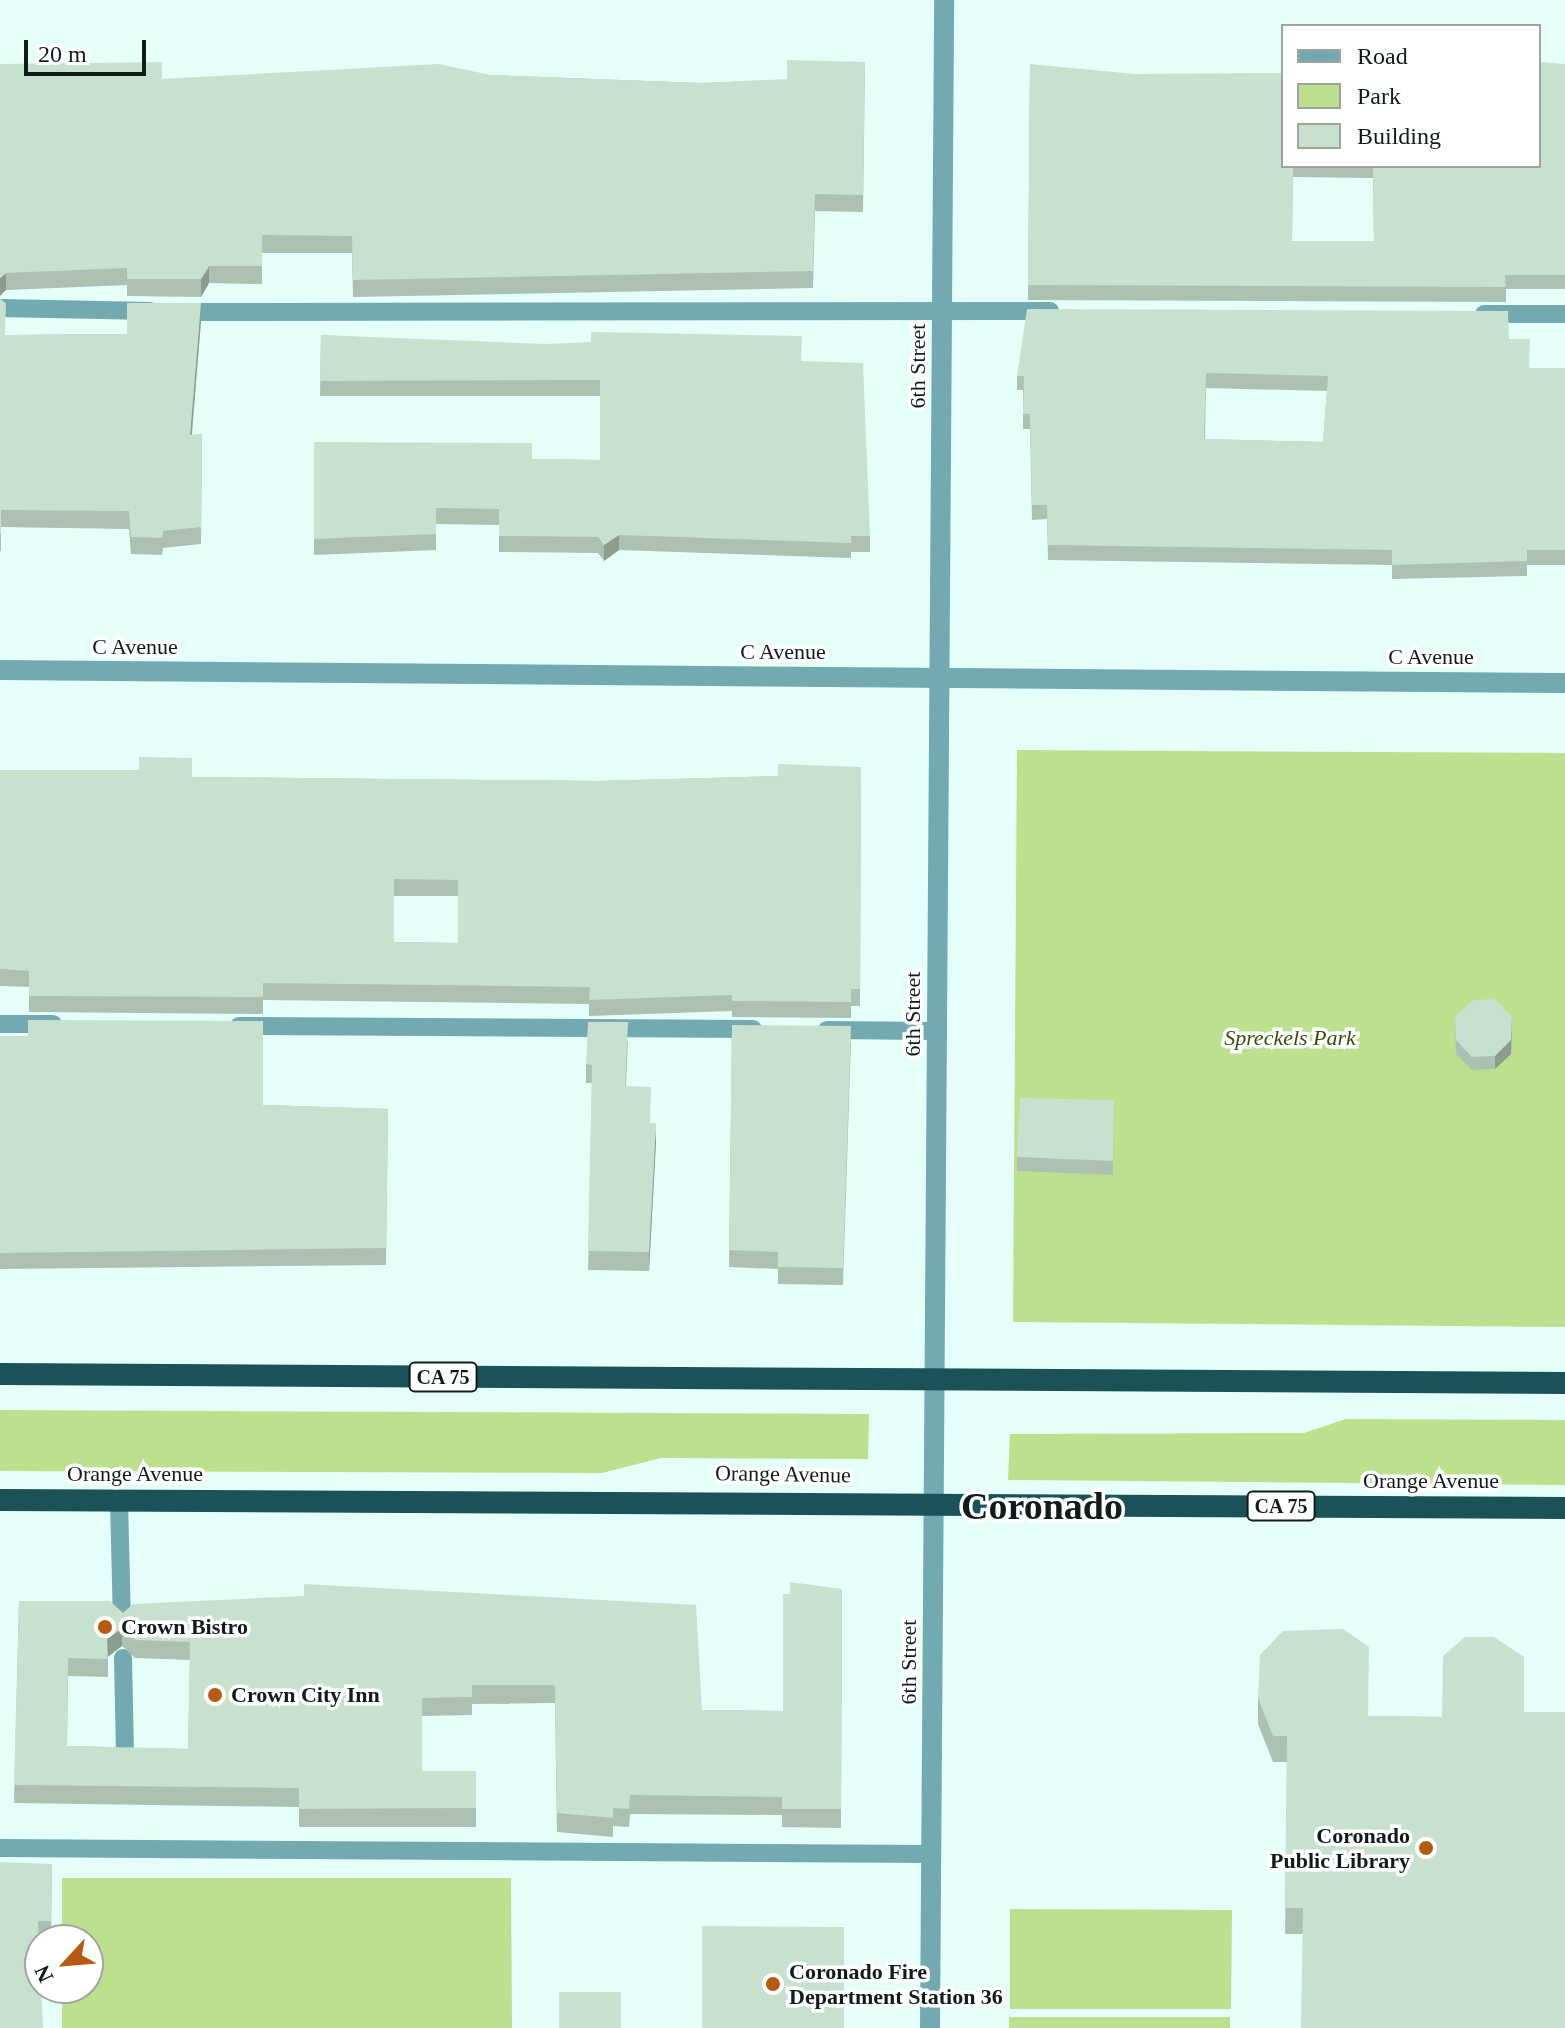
<!DOCTYPE html>
<style>
body{margin:0}
#map{position:relative;width:1565px;height:2028px;overflow:hidden;background:#e5fff9;font-family:Georgia,serif}
div>[style]{position:absolute}
[style*='--x']{left:calc(var(--x)*1px);top:calc(var(--y)*1px);width:calc(var(--w)*1px);rotate:calc(var(--a)*1deg)}
.green>*{inset:0;background:#bce08d}
.service>*{height:18px;margin:-9px;padding:0 9px;transform-origin:9px;border-radius:9px;background:#73a9b0}
.minor>*{height:20px;margin:-10px;padding:0 10px;transform-origin:10px;border-radius:10px;background:#73a9b0}
.tertiary>*{height:20px;margin:-10px;padding:0 10px;transform-origin:10px;border-radius:10px;background:#73a9b0}
.trunk>*{height:22px;margin:-11px;padding:0 11px;transform-origin:11px;border-radius:11px;background:#1a5258}
.wall>*{inset:0;background:#acc1b1}
.shaded-wall>*{inset:0;background:#8c9d90}
.building>*{inset:0;background:#c8e0ce}
.dots>*{width:22px;height:22px;translate:-50% -50%;box-sizing:border-box;border:4px solid #fff;border-radius:50%}
span{translate:-50% -50%;white-space:nowrap;text-align:center;line-height:1.15;-webkit-text-stroke:7px #fff;paint-order:stroke}
.shield-label span{padding:2px 6px;background:#fff;border:2px solid;border-radius:6px;-webkit-text-stroke-width:0}
.shield-label{font-size:20px;color:#101c19;font-weight:700}
.street-label{font-size:22px;color:#101c19}
.park-label{font-size:22px;color:#364e0a;font-style:italic}
.poi-label{font-size:22px;color:#101c19;font-weight:700}
.left{translate:0 -50%;text-align:left}
.right{translate:-100% -50%;text-align:right}
.town-label{font-size:38px;color:#101c19;font-weight:700}
.legend{position:absolute;left:1281px;top:24px;width:260px;height:144px;box-sizing:border-box;background:#fff;border:2px solid #9fa4a3;margin:0;padding:10px 14px;list-style:none;font-size:24px;color:#101c19}
.legend li{display:flex;align-items:center;gap:16px;height:40px}
.legend b{width:40px;border:2px solid #9fa4a3}
.north{position:absolute;left:24px;top:1924px;width:80px;height:80px;box-sizing:border-box;background:#fff;border:2px solid #9fa4a3;border-radius:50%;rotate:244deg;font-size:22px;font-weight:700;line-height:32px;text-align:center;color:#101c19}
.north::after{content:'';display:block;margin:auto;width:28px;height:36px;background:#b85912;clip-path:polygon(50% 0,100% 100%,50% 72%,0 100%)}
.scale{position:absolute;left:24px;top:40px;width:122px;height:36px;box-sizing:border-box;border:4px solid #101c19;border-top:0;padding-left:10px;font-size:24px;line-height:28px;white-space:nowrap;color:#101c19;-webkit-text-stroke:6px #fff;paint-order:stroke}
</style>
<div id="map">
<div class="green">
<div style="clip-path:polygon(1017px 750px,1565px 753px,1565px 1327px,1013px 1322px)"></div>
<div style="clip-path:polygon(0 1410px,869px 1414px,868px 1459px,661px 1458px,602px 1473px,0 1471px)"></div>
<div style="clip-path:polygon(1346px 1419px,1565px 1420px,1565px 1485px,1008px 1480px,1010px 1434px,1304px 1433px)"></div>
<div style="clip-path:polygon(62px 1878px,511px 1878px,512px 2028px,62px 2028px,62px 1988px,88px 1988px,88px 1940px,62px 1940px)"></div>
<div style="clip-path:polygon(1010px 1909px,1232px 1910px,1231px 2009px,1010px 2009px)"></div>
<div style="clip-path:polygon(1009px 2017px,1230px 2017px,1230px 2028px,1009px 2028px)"></div>
</div>
<div class="service">
<div style="--x:0;--y:308;--w:150;--a:1.1"></div>
<div style="--x:180;--y:312;--w:870;--a:-0.07"></div>
<div style="--x:1484;--y:314;--w:81;--a:0"></div>
<div style="--x:0;--y:1024;--w:53;--a:0"></div>
<div style="--x:239;--y:1026;--w:514;--a:0.33"></div>
<div style="--x:827;--y:1030;--w:110;--a:0.5"></div>
<div style="--x:119;--y:1500;--w:119;--a:88.6"></div>
<div style="--x:123;--y:1658;--w:96;--a:88.8"></div>
<div style="--x:0;--y:1848;--w:931;--a:0.37"></div>
</div>
<div class="minor">
<div style="--x:0;--y:670;--w:1565;--a:0.48"></div>
</div>
<div class="tertiary">
<div style="--x:930;--y:2028;--w:2028;--a:-89.6"></div>
</div>
<div class="trunk">
<div style="--x:0;--y:1374;--w:1565;--a:0.33"></div>
<div style="--x:0;--y:1500;--w:1565;--a:0.29"></div>
</div>
<div class="wall">
<div style="clip-path:polygon(865px 62px,863px 212px,815px 211px,813px 288px,353px 297px,352px 253px,262px 253px,262px 284px,209px 283px,201px 297px,127px 296px,127px 285px,6px 290px,0 64px,162px 79px,491px 75px,701px 83px,787px 80px)"></div>
<div style="clip-path:polygon(evenodd,1030px 64px,1283px 166px,1539px 166px,1565px 64px,1565px 289px,1506px 289px,1506px 302px,1028px 300px,1030px 64px,1293px 177px,1373px 178px,1374px 241px,1292px 241px,1293px 177px)"></div>
<div style="clip-path:polygon(0 298px,5px 335px,127px 334px,201px 321px,192px 435px,202px 434px,201px 544px,163px 548px,162px 555px,131px 554px,129px 529px,1px 527px,1px 551px,0 551px)"></div>
<div style="clip-path:polygon(321px 335px,801px 361px,870px 536px,870px 552px,851px 552px,851px 558px,619px 550px,604px 561px,598px 553px,499px 552px,499px 525px,436px 524px,436px 550px,314px 555px,314px 442px,532px 459px,600px 460px,600px 396px,320px 396px)"></div>
<div style="clip-path:polygon(evenodd,1509px 339px,1530px 368px,1565px 368px,1565px 565px,1527px 565px,1527px 576px,1392px 579px,1392px 565px,1048px 560px,1047px 519px,1032px 520px,1030px 429px,1023px 429px,1023px 390px,1017px 390px,1017px 376px,1509px 339px,1206px 388px,1327px 391px,1323px 442px,1205px 439px,1206px 388px)"></div>
<div style="clip-path:polygon(evenodd,861px 767px,860px 1006px,851px 1006px,851px 1018px,732px 1017px,732px 1011px,589px 1016px,589px 1004px,263px 1000px,263px 1014px,29px 1012px,29px 987px,0 986px,0 770px,192px 777px,597px 781px,778px 776px,861px 767px,394px 896px,458px 896px,458px 943px,394px 942px,394px 896px)"></div>
<div style="clip-path:polygon(1455px 1017px,1512px 1031px,1511px 1054px,1495px 1069px,1472px 1070px,1456px 1054px)"></div>
<div style="clip-path:polygon(732px 1025px,851px 1042px,843px 1285px,778px 1284px,778px 1269px,729px 1267px)"></div>
<div style="clip-path:polygon(0 1036px,263px 1105px,388px 1109px,386px 1265px,0 1269px)"></div>
<div style="clip-path:polygon(628px 1041px,626px 1086px,650px 1123px,656px 1142px,649px 1271px,588px 1270px,592px 1083px,586px 1083px,586px 1064px)"></div>
<div style="clip-path:polygon(1114px 1100px,1113px 1175px,1017px 1171px,1017px 1157px)"></div>
<div style="clip-path:polygon(evenodd,842px 1589px,841px 1828px,782px 1827px,782px 1815px,630px 1814px,629px 1827px,613px 1826px,613px 1837px,557px 1832px,555px 1703px,472px 1704px,472px 1715px,422px 1716px,422px 1771px,476px 1771px,476px 1827px,299px 1827px,299px 1807px,14px 1803px,19px 1601px,123px 1613px,702px 1710px,783px 1711px,842px 1589px,122px 1646px,135px 1658px,190px 1660px,188px 1749px,67px 1746px,68px 1676px,108px 1677px,108px 1657px,122px 1646px)"></div>
<div style="clip-path:polygon(1494px 1637px,1302px 1934px,1285px 1934px,1287px 1762px,1273px 1762px,1258px 1724px,1258px 1698px,1368px 1716px,1442px 1717px)"></div>
<div style="clip-path:polygon(52px 1864px,51px 1935px,39px 1934px,0 2028px)"></div>
</div>
<div class="shaded-wall">
<div style="clip-path:polygon(209px 266px,209px 283px,201px 297px,201px 279px)"></div>
<div style="clip-path:polygon(6px 273px,6px 290px,0 296px,0 278px)"></div>
<div style="clip-path:polygon(201px 303px,201px 321px,190px 452px,190px 435px)"></div>
<div style="clip-path:polygon(619px 535px,619px 550px,604px 561px,604px 545px)"></div>
<div style="clip-path:polygon(1512px 1017px,1511px 1054px,1495px 1069px,1495px 1056px)"></div>
<div style="clip-path:polygon(656px 1123px,656px 1142px,649px 1271px,649px 1252px)"></div>
<div style="clip-path:polygon(122px 1628px,122px 1646px,107px 1657px,107px 1639px)"></div>
</div>
<div class="building">
<div style="clip-path:polygon(787px 60px,865px 62px,863px 195px,815px 194px,813px 271px,353px 280px,352px 236px,262px 235px,262px 266px,209px 266px,201px 279px,127px 279px,127px 268px,6px 273px,0 278px,0 64px,162px 62px,162px 79px,438px 64px,491px 75px,701px 83px,787px 79px)"></div>
<div style="clip-path:polygon(1539px 62px,1565px 64px,1565px 275px,1505px 275px,1506px 287px,1028px 285px,1030px 64px,1134px 74px,1283px 73px,1283px 166px,1293px 166px,1292px 241px,1374px 241px,1373px 166px,1539px 166px)"></div>
<div style="clip-path:polygon(0 299px,6px 303px,5px 335px,127px 334px,127px 303px,201px 303px,190px 435px,202px 434px,201px 527px,163px 531px,162px 538px,131px 537px,129px 511px,1px 510px,1px 534px,0 534px)"></div>
<div style="clip-path:polygon(evenodd,1027px 309px,1508px 311px,1509px 339px,1530px 339px,1529px 368px,1565px 368px,1565px 550px,1527px 550px,1527px 561px,1392px 565px,1392px 550px,1048px 545px,1047px 505px,1032px 505px,1030px 414px,1023px 414px,1024px 376px,1017px 376px,1027px 309px,1206px 373px,1328px 376px,1323px 442px,1204px 439px,1206px 373px)"></div>
<div style="clip-path:polygon(591px 332px,802px 336px,801px 361px,863px 363px,870px 536px,851px 536px,851px 543px,619px 535px,604px 545px,598px 537px,499px 536px,499px 509px,436px 508px,436px 534px,314px 539px,314px 442px,532px 443px,532px 459px,600px 460px,600px 380px,320px 381px,321px 335px,545px 344px,591px 342px)"></div>
<div style="clip-path:polygon(evenodd,139px 757px,192px 758px,192px 777px,597px 781px,778px 776px,778px 764px,861px 767px,860px 989px,851px 989px,851px 1002px,732px 1001px,732px 995px,589px 1000px,590px 987px,263px 983px,263px 997px,29px 996px,29px 971px,0 969px,0 770px,139px 770px,139px 757px,394px 879px,458px 880px,458px 943px,394px 942px,394px 879px)"></div>
<div style="clip-path:polygon(1495px 999px,1512px 1017px,1511px 1040px,1495px 1056px,1472px 1057px,1456px 1040px,1455px 1017px,1473px 1000px)"></div>
<div style="clip-path:polygon(28px 1020px,263px 1021px,263px 1105px,388px 1109px,386px 1248px,0 1253px,0 1036px,28px 1036px)"></div>
<div style="clip-path:polygon(588px 1022px,628px 1022px,625px 1086px,651px 1087px,650px 1123px,656px 1123px,649px 1252px,588px 1251px,592px 1065px,586px 1064px)"></div>
<div style="clip-path:polygon(732px 1025px,851px 1026px,843px 1268px,778px 1267px,778px 1252px,729px 1250px)"></div>
<div style="clip-path:polygon(1020px 1098px,1114px 1100px,1113px 1161px,1017px 1157px)"></div>
<div style="clip-path:polygon(evenodd,790px 1582px,842px 1589px,841px 1809px,782px 1809px,782px 1797px,630px 1795px,629px 1809px,613px 1808px,613px 1818px,557px 1813px,555px 1685px,472px 1685px,472px 1697px,422px 1698px,422px 1771px,476px 1771px,476px 1808px,299px 1809px,299px 1788px,14px 1785px,19px 1601px,110px 1601px,123px 1613px,133px 1604px,304px 1596px,304px 1584px,696px 1605px,702px 1710px,783px 1711px,783px 1594px,790px 1594px,790px 1582px,122px 1628px,135px 1640px,190px 1642px,188px 1749px,67px 1746px,68px 1658px,108px 1659px,107px 1639px,122px 1628px)"></div>
<div style="clip-path:polygon(1343px 1629px,1369px 1647px,1368px 1716px,1442px 1717px,1443px 1656px,1465px 1637px,1494px 1637px,1524px 1657px,1524px 1712px,1565px 1712px,1565px 2028px,1301px 2028px,1303px 1908px,1285px 1908px,1287px 1736px,1273px 1736px,1258px 1698px,1260px 1655px,1283px 1631px)"></div>
<div style="clip-path:polygon(0 1862px,52px 1864px,51px 1921px,38px 1921px,40px 1988px,41px 1988px,43px 2028px,0 2028px)"></div>
<div style="clip-path:polygon(702px 1926px,844px 1927px,844px 2028px,702px 2028px)"></div>
<div style="clip-path:polygon(559px 1992px,621px 1992px,621px 2028px,559px 2028px)"></div>
</div>
<div class="dots">
<div style="left:105px;top:1627px;background:#b85912"></div>
<div style="left:215px;top:1695px;background:#b85912"></div>
<div style="left:1426px;top:1848px;background:#b85912"></div>
<div style="left:773px;top:1984px;background:#b85912"></div>
</div>
<div class="shield-label">
<span style="left:443px;top:1377px">CA 75</span>
<span style="left:1281px;top:1506px">CA 75</span>
</div>
<div class="street-label">
<span style="left:918px;top:366px;rotate:-90deg">6th Street</span>
<span style="left:135px;top:647px">C Avenue</span>
<span style="left:783px;top:652px">C Avenue</span>
<span style="left:1431px;top:657px">C Avenue</span>
<span style="left:913px;top:1014px;rotate:-90deg">6th Street</span>
<span style="left:135px;top:1474px">Orange Avenue</span>
<span style="left:783px;top:1474px;rotate:1deg">Orange Avenue</span>
<span style="left:1431px;top:1481px">Orange Avenue</span>
<span style="left:909px;top:1662px;rotate:-90deg">6th Street</span>
</div>
<div class="park-label">
<span style="left:1290px;top:1038px">Spreckels Park</span>
</div>
<div class="poi-label">
<span class="left" style="left:121px;top:1627px">Crown Bistro</span>
<span class="left" style="left:231px;top:1695px">Crown City Inn</span>
<span class="right" style="left:1410px;top:1848px">Coronado<br>Public Library</span>
<span class="left" style="left:789px;top:1984px">Coronado Fire<br>Department Station 36</span>
</div>
<div class="town-label">
<span style="left:1042px;top:1507px">Coronado</span>
</div>
<ul class="legend">
<li><b style="height:10px;background:#73a9b0"></b>Road</li>
<li><b style="height:22px;background:#bce08d"></b>Park</li>
<li><b style="height:22px;background:#c8e0ce"></b>Building</li>
</ul>
<div class="north">N</div>
<div class="scale">20 m</div>
</div>
